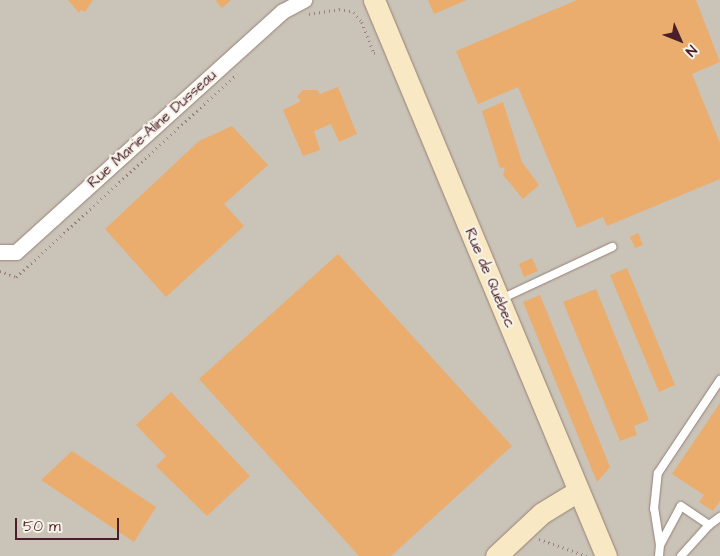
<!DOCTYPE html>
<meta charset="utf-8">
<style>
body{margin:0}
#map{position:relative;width:720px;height:556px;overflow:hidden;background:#e7e0bd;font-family:"Architects Daughter",sans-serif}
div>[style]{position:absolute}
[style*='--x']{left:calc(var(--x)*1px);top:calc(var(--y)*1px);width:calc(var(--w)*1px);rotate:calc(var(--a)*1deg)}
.industrial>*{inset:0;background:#c9c3b8}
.building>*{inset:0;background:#ebad6d}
.path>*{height:2.5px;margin-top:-1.25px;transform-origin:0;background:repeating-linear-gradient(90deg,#988074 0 1px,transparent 0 5px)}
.roads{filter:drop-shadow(0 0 1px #988074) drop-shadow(0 0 1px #988074)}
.lane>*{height:8px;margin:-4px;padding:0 4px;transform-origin:4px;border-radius:4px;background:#fff}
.street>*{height:15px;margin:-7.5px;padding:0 7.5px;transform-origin:7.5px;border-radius:7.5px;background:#fff}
.secondary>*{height:21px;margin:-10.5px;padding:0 10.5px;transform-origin:10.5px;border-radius:10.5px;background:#f8e8c3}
span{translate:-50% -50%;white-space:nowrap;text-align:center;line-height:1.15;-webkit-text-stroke:4.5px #f7f3e8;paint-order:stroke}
.street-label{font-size:15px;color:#4a1f2b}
.north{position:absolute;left:655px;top:15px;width:50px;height:50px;-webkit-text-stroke:4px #f7f3e8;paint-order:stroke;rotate:134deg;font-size:14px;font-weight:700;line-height:20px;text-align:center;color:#4a1f2b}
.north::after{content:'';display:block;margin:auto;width:18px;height:22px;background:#4a1f2b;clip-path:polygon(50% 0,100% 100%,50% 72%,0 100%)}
.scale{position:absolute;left:15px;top:518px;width:104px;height:22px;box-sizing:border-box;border:2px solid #4a1f2b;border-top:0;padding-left:6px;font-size:15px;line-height:18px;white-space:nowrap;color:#4a1f2b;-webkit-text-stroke:4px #f7f3e8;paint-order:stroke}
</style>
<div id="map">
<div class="industrial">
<div style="clip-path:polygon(0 0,720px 0,720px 556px,0 556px)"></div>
</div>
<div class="building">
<div style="clip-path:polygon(68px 0,93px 0,85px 12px,81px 10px,79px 13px)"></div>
<div style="clip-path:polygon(215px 0,231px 0,222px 8px)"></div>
<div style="clip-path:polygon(428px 0,467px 0,434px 14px)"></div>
<div style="clip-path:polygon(577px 0,696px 0,720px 62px,692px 74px,720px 143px,720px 179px,607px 226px,603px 217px,577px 228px,518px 87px,478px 104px,456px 51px)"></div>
<div style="clip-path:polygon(338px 87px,357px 134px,339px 142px,331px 124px,314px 131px,320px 150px,303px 156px,283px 110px,301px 101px,297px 97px,303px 90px,317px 90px,320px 94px)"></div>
<div style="clip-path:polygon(503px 102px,522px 162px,539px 185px,523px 199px,503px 175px,505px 167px,500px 168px,482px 111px)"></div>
<div style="clip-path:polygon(232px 126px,268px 165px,224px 204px,244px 226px,166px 297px,105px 229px,199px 141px)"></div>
<div style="clip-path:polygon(638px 233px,643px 245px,635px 248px,630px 237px)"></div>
<div style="clip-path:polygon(338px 254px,512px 446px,391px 556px,359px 556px,199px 379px)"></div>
<div style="clip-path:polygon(532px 258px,538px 271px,524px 277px,519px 264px)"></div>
<div style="clip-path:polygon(627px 268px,675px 385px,659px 392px,610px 275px)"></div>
<div style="clip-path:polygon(596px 289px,649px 420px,634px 426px,637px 435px,620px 441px,563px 302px)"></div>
<div style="clip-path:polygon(540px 295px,610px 467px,597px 482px,523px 302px)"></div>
<div style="clip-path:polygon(171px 392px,250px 476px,207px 516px,156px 466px,166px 456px,136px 425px)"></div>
<div style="clip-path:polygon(720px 403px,720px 501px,713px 511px,699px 502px,704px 495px,672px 474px)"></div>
<div style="clip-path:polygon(72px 451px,156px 507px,134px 542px,41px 480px)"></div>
</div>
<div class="path">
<div style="--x:309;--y:14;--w:30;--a:-9"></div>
<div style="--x:339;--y:9;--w:15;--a:11"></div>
<div style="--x:354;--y:12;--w:13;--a:51"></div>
<div style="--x:362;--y:22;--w:33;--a:69"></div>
<div style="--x:374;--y:53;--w:3;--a:-18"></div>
<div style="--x:0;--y:271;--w:17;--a:21"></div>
<div style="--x:16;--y:277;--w:300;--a:-42.6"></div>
<div style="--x:539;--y:539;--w:51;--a:19.5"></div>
</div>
<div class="roads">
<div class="lane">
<div style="--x:501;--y:299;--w:123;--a:-25.1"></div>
<div style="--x:709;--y:525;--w:14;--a:-36"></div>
<div style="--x:660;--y:545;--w:36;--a:-99"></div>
<div style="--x:654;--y:509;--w:36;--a:-84"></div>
<div style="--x:658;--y:473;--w:112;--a:-56.3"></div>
<div style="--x:659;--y:556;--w:11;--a:-85"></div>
<div style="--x:660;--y:545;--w:44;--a:-61.7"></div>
<div style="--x:681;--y:506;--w:34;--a:34"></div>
<div style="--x:709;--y:525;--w:42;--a:132.1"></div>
</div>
<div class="street">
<div style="--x:0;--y:252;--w:16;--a:0"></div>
<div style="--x:16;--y:252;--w:360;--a:-42.1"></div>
<div style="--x:283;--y:11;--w:24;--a:-28"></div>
</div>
<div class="secondary">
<div style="--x:374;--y:0;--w:602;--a:67.35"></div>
<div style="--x:496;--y:556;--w:63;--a:-43.1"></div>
<div style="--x:542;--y:513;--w:42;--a:-31.4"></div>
</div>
</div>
<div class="street-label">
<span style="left:152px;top:129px;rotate:-42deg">Rue Marie-Aline Dusseau</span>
<span style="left:490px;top:278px;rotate:67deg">Rue de Québec</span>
</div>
<div class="north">N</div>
<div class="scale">50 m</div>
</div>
